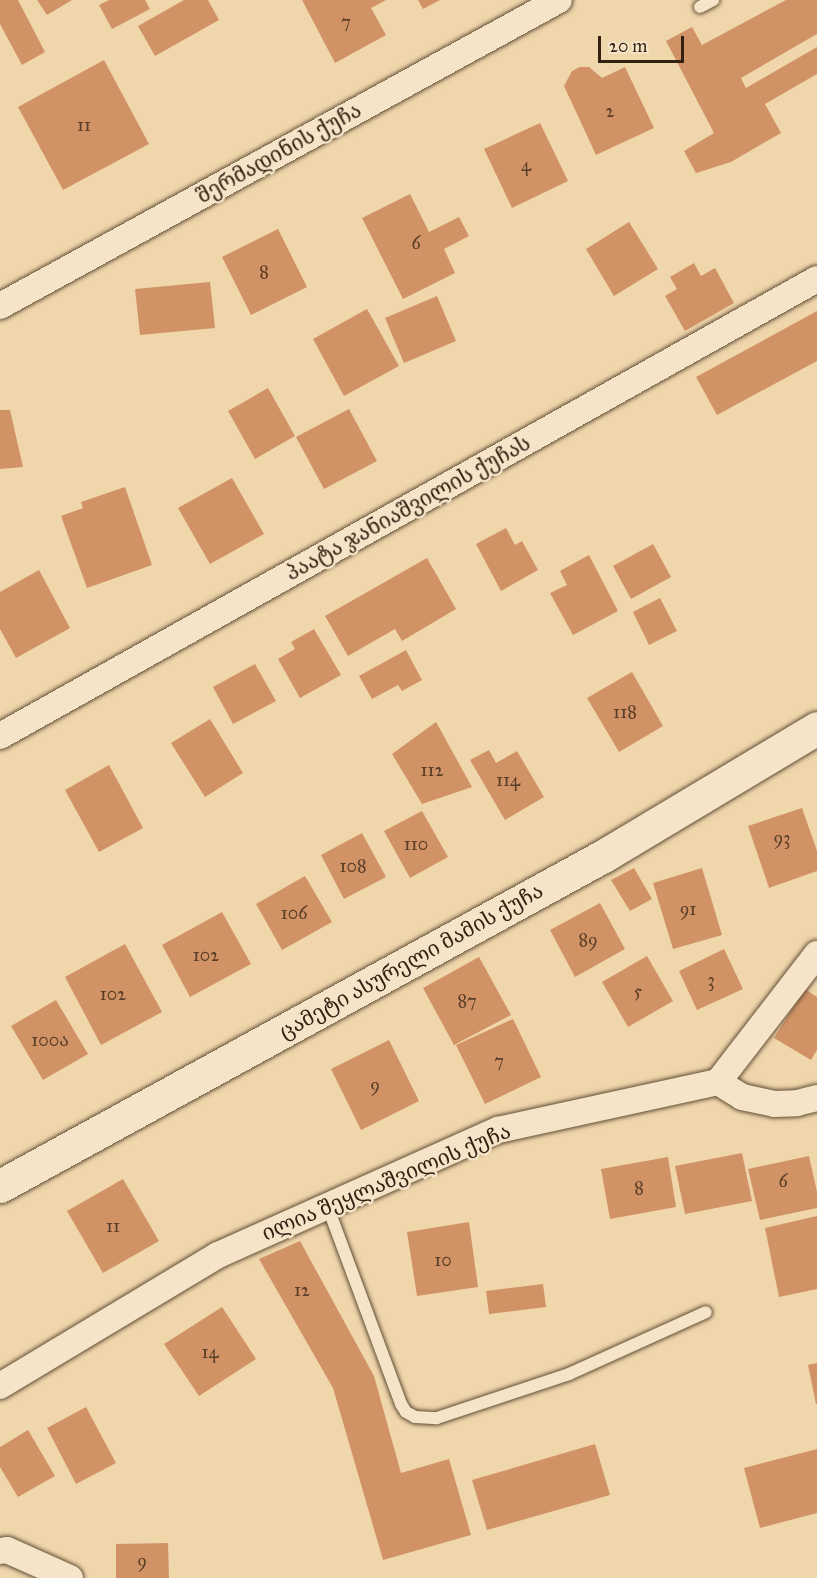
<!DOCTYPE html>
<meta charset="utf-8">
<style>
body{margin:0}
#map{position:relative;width:817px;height:1578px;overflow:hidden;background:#f0d6ab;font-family:"IM FELL Great Primer","Noto Serif Georgian",serif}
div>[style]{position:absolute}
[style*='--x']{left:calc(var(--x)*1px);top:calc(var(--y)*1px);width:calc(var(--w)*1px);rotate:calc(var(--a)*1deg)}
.building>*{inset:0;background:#d19366}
.roads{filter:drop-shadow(0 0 2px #624f38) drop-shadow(0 0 2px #624f38)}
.lane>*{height:12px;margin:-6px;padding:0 6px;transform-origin:6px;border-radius:6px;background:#f5e4c8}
.street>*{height:26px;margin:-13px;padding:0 13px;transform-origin:13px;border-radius:13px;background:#f5e4c8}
.secondary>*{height:33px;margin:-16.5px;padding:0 16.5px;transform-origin:16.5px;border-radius:16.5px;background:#f5e4c8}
span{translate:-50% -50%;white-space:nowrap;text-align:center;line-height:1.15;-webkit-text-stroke:5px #f5e4c8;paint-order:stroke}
.number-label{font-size:18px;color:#5a3e27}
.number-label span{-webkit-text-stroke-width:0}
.street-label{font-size:21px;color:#332212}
.scale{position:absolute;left:598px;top:36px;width:86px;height:27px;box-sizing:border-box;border:3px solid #332212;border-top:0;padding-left:8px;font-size:18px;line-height:21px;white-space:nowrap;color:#332212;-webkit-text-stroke:4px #f5e4c8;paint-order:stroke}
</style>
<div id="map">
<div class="building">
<div style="clip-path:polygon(0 0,18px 0,45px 52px,22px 65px,0 24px)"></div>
<div style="clip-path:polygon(37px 0,72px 0,47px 15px)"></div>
<div style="clip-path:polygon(109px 0,145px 0,150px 9px,112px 29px,99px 5px)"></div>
<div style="clip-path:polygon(184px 0,208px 0,219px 20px,155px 56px,138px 26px)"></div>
<div style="clip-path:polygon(302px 0,386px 0,371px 8px,386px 35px,335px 63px)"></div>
<div style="clip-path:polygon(418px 0,440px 0,423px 9px)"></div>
<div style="clip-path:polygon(786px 0,817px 0,817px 34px,741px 78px,746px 88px,817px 47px,817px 74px,765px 104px,781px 133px,731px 162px,696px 173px,684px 151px,714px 133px,666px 41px,692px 27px,702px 45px)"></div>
<div style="clip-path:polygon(104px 60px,149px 144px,63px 190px,18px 107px)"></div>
<div style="clip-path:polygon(580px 67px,589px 67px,602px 78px,625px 67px,654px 128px,596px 155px,564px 86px,572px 71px)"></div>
<div style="clip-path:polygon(540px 123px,568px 181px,512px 208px,484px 149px)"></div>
<div style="clip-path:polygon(410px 194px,429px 232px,459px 217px,469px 236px,444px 249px,455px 273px,403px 299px,362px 218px)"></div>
<div style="clip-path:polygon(629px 222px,658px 269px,614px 296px,586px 249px)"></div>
<div style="clip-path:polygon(278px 229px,307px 287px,251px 315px,222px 257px)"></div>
<div style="clip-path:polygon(694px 263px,701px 276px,715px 268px,734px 303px,685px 331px,665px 296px,677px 289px,670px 277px)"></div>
<div style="clip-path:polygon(210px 282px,215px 328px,140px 335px,135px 289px)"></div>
<div style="clip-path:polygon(437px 296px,456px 341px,404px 363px,385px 318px)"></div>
<div style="clip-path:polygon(367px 309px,399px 366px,344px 396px,313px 339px)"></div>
<div style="clip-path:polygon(817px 311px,817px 361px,717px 415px,696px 377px)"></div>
<div style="clip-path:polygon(268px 388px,295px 436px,255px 459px,228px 411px)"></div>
<div style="clip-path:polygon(349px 409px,377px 461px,324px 489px,296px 437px)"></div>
<div style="clip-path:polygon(0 410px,10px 410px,23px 467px,0 469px)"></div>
<div style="clip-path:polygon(232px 478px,264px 534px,210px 564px,178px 508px)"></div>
<div style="clip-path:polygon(125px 487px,152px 565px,87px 588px,61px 516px,83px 508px,81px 502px)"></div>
<div style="clip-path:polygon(506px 528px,515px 545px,522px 541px,538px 570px,501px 591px,476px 544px)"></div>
<div style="clip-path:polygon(653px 544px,671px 577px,631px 599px,613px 566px)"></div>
<div style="clip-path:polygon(589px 555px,618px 611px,573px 635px,550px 593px,567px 585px,560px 571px)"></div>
<div style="clip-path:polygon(427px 558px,456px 609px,402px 641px,395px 629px,348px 656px,325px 616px)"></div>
<div style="clip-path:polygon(39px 570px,70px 628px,16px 658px,0 629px,0 592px)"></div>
<div style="clip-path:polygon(660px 598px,677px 631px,649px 645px,633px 612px)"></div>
<div style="clip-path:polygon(314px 629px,341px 675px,300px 698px,278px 659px,295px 649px,291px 642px)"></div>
<div style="clip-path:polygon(406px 650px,422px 680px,402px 691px,398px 685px,372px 699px,359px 676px)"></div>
<div style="clip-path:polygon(255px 664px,276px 701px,233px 724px,213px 687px)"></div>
<div style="clip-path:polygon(632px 672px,663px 726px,619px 752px,587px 698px)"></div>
<div style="clip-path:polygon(210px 719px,243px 773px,205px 797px,171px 743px)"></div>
<div style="clip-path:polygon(436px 722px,472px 787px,422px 804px,392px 754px)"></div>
<div style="clip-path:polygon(489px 750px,496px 763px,517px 751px,544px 797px,505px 820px,470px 760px)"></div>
<div style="clip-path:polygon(109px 765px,143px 828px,99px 852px,65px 790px)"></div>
<div style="clip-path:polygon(802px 808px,817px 851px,817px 871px,769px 888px,748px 826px)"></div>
<div style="clip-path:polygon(422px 811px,448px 857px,410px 878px,384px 831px)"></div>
<div style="clip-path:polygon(362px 833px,386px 877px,344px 899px,321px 855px)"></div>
<div style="clip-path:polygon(634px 868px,652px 899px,630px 911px,611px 880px)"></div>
<div style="clip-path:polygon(702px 868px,722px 935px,673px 949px,653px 883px)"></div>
<div style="clip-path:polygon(305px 876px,332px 922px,282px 950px,256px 904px)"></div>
<div style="clip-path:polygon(600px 903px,625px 949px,575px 977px,550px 930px)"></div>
<div style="clip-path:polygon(222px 912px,251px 964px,190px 997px,162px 945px)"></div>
<div style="clip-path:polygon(125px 944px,162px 1012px,101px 1045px,65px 977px)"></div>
<div style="clip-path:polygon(724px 949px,743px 989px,697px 1010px,679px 971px)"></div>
<div style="clip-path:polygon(647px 956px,673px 1001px,628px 1027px,602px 982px)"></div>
<div style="clip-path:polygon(479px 957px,511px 1015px,454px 1045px,423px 988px)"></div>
<div style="clip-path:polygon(805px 989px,817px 997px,817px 1050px,811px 1060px,774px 1038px)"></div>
<div style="clip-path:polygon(56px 1000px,88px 1054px,43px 1080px,11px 1026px)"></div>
<div style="clip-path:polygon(513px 1019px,541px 1077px,485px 1104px,456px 1045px)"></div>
<div style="clip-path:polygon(389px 1040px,419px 1101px,361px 1130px,331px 1069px)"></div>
<div style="clip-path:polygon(742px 1153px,752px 1201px,685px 1214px,675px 1166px)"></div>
<div style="clip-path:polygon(809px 1156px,817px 1192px,817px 1208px,760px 1220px,748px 1169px)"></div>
<div style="clip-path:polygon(668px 1157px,676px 1207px,610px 1219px,601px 1169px)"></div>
<div style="clip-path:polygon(123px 1179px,159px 1241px,103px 1273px,67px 1211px)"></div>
<div style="clip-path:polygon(817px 1216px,817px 1289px,779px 1297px,765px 1228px)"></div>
<div style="clip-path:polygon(469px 1222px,478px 1287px,417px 1296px,407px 1232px)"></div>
<div style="clip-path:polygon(300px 1241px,374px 1376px,401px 1473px,449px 1459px,471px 1535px,383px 1560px,333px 1388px,259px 1259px)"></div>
<div style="clip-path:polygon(543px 1284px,546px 1307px,489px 1314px,486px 1291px)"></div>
<div style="clip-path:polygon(222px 1307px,256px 1359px,199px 1396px,164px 1344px)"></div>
<div style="clip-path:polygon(817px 1363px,817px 1404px,816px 1404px,808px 1365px)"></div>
<div style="clip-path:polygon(86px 1407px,116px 1463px,76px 1484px,47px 1428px)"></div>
<div style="clip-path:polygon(28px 1430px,55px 1476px,18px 1497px,0 1467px,0 1447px)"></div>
<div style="clip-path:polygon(595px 1444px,610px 1495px,487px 1530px,472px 1480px)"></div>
<div style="clip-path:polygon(817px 1449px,817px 1513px,760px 1528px,744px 1468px)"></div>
<div style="clip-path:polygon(168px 1543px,169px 1578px,116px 1578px,116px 1544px)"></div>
</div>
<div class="roads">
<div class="lane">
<div style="--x:700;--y:7;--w:15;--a:-28"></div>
<div style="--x:327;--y:1205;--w:212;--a:69.6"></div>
<div style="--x:401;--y:1404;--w:9;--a:58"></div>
<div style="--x:406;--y:1412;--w:10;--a:29"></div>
<div style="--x:415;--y:1417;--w:22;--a:3"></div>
<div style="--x:437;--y:1418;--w:139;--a:-18.4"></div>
<div style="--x:569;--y:1374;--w:150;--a:-24.3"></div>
</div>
<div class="street">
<div style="--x:0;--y:306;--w:637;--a:-28.7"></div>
<div style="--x:0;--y:736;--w:936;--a:-29.22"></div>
<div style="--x:718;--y:1082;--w:28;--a:32"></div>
<div style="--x:742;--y:1097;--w:33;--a:12"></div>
<div style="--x:774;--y:1104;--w:23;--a:-2"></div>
<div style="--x:797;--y:1103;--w:21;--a:-14"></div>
<div style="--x:0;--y:1386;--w:254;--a:-31"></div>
<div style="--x:218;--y:1255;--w:307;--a:-24.1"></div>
<div style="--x:498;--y:1130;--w:225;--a:-12.3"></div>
<div style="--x:718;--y:1082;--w:162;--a:-52.3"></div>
<div style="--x:0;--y:1551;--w:7;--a:-8"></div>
<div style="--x:7;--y:1550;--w:69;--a:24"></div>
</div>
<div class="secondary">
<div style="--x:0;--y:1186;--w:690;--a:-28.68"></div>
<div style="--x:605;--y:855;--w:247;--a:-30.9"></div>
</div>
</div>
<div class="number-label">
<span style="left:346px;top:22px">7</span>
<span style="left:610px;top:111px">2</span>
<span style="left:84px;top:125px">11</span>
<span style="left:526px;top:165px">4</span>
<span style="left:416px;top:243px">6</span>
<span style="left:264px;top:272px">8</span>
<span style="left:625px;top:712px">118</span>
<span style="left:432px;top:770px">112</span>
<span style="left:508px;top:780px">114</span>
<span style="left:782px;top:838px">93</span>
<span style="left:416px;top:844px">110</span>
<span style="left:353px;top:866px">108</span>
<span style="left:688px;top:909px">91</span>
<span style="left:294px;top:913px">106</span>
<span style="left:588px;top:940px">89</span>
<span style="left:206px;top:955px">102</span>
<span style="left:711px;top:980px">3</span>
<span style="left:638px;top:991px">5</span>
<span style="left:113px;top:994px">102</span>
<span style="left:467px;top:1001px">87</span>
<span style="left:50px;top:1040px">100ა</span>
<span style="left:499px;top:1061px">7</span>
<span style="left:375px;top:1085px">9</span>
<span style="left:783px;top:1181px">6</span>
<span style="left:639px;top:1188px">8</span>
<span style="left:113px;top:1226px">11</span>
<span style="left:443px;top:1260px">10</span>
<span style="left:302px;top:1290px">12</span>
<span style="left:210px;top:1352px">14</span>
<span style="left:142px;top:1561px">9</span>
</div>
<div class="street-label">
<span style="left:279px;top:153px;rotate:-29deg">შერმადინის ქუჩა</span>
<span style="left:408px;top:508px;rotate:-29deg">პაატა ჯანიაშვილის ქუჩას</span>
<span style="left:411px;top:961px;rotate:-29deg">ცამეტი ასურელი მამის ქუჩა</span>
<span style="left:386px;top:1182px;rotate:-23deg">ილია შეყლაშვილის ქუჩა</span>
</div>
<div class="scale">20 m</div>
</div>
